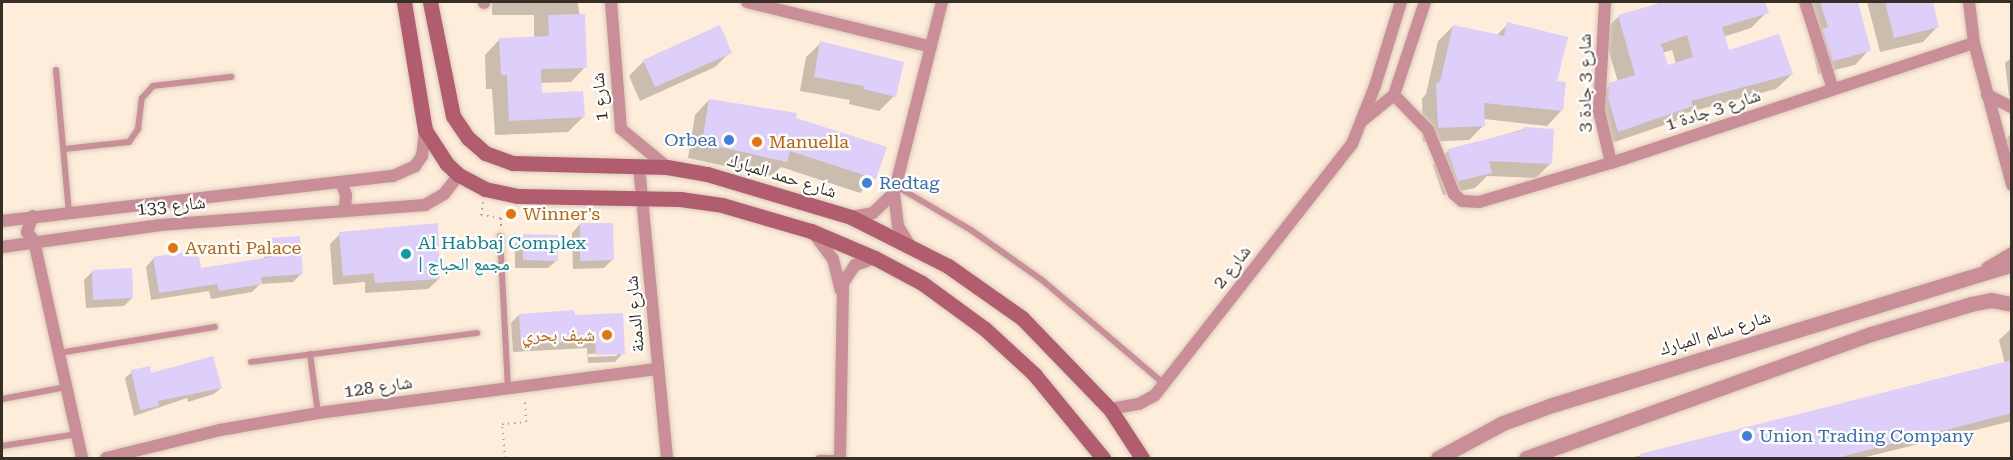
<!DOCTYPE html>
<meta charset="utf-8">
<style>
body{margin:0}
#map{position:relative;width:2013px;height:460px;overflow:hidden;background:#fdedda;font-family:"Roboto Serif","Noto Naskh Arabic",serif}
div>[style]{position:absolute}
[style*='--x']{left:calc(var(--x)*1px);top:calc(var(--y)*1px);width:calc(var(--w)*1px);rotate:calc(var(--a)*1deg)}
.shadow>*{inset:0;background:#0003}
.building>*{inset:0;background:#decefa}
.path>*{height:2px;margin-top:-1px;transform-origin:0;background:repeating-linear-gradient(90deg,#aca090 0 1.5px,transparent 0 6px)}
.roads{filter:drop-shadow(0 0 2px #d9cbb9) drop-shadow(0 0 2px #d9cbb9)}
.service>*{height:6px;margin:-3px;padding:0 3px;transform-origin:3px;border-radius:3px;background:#c98e98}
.minor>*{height:12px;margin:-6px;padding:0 6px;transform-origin:6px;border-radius:6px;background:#c98e98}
.tertiary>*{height:15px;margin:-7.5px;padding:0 7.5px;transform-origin:7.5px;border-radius:7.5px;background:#c98e98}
.secondary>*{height:15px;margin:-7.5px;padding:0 7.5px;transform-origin:7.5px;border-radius:7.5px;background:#b15c6f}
.dots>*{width:16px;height:16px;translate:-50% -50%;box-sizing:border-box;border:3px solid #fff;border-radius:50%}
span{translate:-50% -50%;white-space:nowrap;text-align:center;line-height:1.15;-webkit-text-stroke:4.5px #fff;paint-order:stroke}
.street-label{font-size:18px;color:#362f25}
.shop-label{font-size:18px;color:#366cbe}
.right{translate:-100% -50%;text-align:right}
.left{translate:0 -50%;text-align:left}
.food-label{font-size:18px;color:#c56008}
.culture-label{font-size:18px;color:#0d838f}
.frame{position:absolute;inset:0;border:3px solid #362f25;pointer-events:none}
</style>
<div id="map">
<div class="shadow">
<div style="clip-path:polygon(492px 2px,578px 2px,585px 67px,571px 82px,540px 83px,540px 95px,583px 117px,568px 132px,495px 135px,492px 89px,486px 89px,485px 55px,499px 40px,534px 38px,534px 15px,492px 15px)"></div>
<div style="clip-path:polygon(evenodd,1663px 2px,1764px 2px,1767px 12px,1751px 28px,1723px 37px,1728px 52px,1792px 74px,1776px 89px,1682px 114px,1676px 121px,1603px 146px,1593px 114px,1594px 100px,1610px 85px,1618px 82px,1603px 32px,1619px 16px,1663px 2px,1672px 50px,1676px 64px,1667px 67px,1662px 53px,1672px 50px)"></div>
<div style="clip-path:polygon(1802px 2px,1856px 2px,1869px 50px,1855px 65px,1818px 74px)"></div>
<div style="clip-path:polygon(1867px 2px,1930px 2px,1937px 27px,1923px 42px,1880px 52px)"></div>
<div style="clip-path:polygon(1508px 24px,1555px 83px,1561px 111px,1547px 126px,1484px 119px,1484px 125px,1469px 140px,1423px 142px,1422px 99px,1426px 94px,1438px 41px,1453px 26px,1496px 36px)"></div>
<div style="clip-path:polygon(821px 43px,894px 96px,879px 111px,849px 104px,850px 100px,800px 91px,806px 57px)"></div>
<div style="clip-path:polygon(730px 52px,715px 67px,640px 101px,629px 76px,644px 61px)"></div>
<div style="clip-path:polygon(2012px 57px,2012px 96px,2009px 96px,2005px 63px)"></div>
<div style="clip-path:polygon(709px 100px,795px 119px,875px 178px,860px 193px,781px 167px,771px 176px,688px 158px,695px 115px)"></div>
<div style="clip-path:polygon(1524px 129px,1551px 163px,1536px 178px,1487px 176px,1475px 188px,1443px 195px,1433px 165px,1448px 151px)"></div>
<div style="clip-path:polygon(2012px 132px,2012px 183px,2002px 145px)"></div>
<div style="clip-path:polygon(580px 224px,612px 260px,604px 268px,573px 269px,572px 233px)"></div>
<div style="clip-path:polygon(340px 234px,439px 279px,428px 289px,365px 293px,365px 282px,333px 285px,330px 244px)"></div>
<div style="clip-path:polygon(524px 236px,557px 260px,548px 268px,515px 268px,515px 244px)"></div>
<div style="clip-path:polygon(272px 240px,301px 274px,293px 282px,260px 284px,252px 292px,211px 299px,209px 291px,151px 300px,146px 267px,154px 258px,200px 270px,264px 259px,263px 248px)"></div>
<div style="clip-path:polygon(92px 272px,132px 298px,124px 306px,86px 308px,84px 280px)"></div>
<div style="clip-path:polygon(evenodd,519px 315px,573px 317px,623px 353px,615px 362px,588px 363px,587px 348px,513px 352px,511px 323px,519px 315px,617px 353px,617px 356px,588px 357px,588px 354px,617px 353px)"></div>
<div style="clip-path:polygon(2012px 328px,2012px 421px,1862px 458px,1630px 458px,2005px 364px,1999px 340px)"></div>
<div style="clip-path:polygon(132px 372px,150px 374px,221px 388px,214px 394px,188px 402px,187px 398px,134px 416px,125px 378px)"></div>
</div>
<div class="building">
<div style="clip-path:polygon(evenodd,1665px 2px,1765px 2px,1769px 13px,1722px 27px,1729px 50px,1779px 34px,1793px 74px,1691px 101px,1693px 106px,1618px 132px,1608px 98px,1609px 83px,1635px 75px,1618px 15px,1665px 2px,1687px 35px,1693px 57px,1668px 65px,1661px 44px,1687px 35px)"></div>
<div style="clip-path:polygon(1820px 2px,1858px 2px,1871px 51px,1833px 61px,1822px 29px,1828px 27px)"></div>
<div style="clip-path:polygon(1885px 2px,1933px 2px,1939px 27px,1894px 38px)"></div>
<div style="clip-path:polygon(585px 14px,587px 68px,541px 69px,542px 93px,583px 91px,585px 117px,509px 121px,507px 75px,501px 75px,499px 38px,549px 36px,548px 15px)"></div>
<div style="clip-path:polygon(1507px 22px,1568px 37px,1557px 81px,1566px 82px,1563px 111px,1484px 103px,1485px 126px,1438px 128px,1436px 83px,1440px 82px,1453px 25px,1504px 36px)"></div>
<div style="clip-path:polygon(720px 25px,732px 53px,655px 87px,643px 60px)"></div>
<div style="clip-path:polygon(820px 41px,904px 62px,896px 97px,863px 89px,864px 86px,814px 77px)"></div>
<div style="clip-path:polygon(709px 99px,797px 113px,796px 118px,887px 147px,876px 179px,790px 151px,787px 162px,702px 143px)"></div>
<div style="clip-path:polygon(1523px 127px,1554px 129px,1552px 164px,1489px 161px,1492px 173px,1458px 181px,1447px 149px,1524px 130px)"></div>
<div style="clip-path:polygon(438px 223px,440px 279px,375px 283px,374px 273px,343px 276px,339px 232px)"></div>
<div style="clip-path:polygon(580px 223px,613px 223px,614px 260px,580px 261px)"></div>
<div style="clip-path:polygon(523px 234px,558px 235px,558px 261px,523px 260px)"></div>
<div style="clip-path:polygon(300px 236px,303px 274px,261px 277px,262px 284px,219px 291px,217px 284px,159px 293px,153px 257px,198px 250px,201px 268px,272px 257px,271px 238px)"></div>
<div style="clip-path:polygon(132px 268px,133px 298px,93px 300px,92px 270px)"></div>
<div style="clip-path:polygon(574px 310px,575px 315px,623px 313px,625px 354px,596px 355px,595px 340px,521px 345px,519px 314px)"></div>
<div style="clip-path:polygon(213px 356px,222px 388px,158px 401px,159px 406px,140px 410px,131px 370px,150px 366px,151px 373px)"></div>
<div style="clip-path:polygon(2012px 360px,2012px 413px,1833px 459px,1640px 459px,1640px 454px)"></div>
</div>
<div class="path">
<div style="--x:483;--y:202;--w:13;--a:99"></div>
<div style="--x:481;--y:215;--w:20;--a:9"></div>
<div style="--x:501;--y:218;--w:9;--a:90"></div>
<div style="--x:505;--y:458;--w:34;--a:-95"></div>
<div style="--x:502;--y:424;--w:24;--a:-5"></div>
<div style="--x:526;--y:422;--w:22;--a:-93"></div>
</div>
<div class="roads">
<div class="service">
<div style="--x:56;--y:70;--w:143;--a:84.8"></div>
<div style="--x:64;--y:149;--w:65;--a:-6.1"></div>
<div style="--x:129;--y:142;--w:16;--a:-55"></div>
<div style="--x:138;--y:129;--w:31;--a:-83"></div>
<div style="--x:142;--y:98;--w:16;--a:-47"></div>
<div style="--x:153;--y:86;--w:79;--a:-6.6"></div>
<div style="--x:896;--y:186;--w:87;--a:30.4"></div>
<div style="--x:971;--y:230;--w:87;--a:35.2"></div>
<div style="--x:1042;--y:280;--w:159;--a:40.4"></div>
<div style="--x:500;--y:236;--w:152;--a:87"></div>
<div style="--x:59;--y:353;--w:158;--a:-9.5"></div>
<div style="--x:310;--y:354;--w:60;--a:82.3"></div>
<div style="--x:251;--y:362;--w:228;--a:-7.3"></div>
<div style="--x:2;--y:399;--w:65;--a:-10.6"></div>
<div style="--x:2;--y:446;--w:76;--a:-9.1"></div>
<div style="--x:819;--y:458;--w:21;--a:0"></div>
</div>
<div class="minor">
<div style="--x:611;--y:2;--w:127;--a:85.5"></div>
<div style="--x:621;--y:129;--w:60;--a:39.6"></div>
<div style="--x:747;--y:2;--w:189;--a:13.7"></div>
<div style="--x:1605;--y:2;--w:109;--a:93.2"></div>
<div style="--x:1599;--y:111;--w:53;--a:77"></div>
<div style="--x:1805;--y:2;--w:91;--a:72.2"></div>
<div style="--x:1969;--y:2;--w:41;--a:83"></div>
<div style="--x:1974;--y:43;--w:147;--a:75"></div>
<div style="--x:484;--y:3;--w:1;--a:-90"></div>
<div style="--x:1394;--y:95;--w:49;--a:45.8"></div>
<div style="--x:1428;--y:130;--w:69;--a:67.9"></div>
<div style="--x:1454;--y:194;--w:11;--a:41"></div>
<div style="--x:1462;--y:201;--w:17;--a:3"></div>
<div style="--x:1479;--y:202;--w:138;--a:-16.5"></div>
<div style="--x:1611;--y:163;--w:382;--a:-18.3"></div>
<div style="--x:1987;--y:95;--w:28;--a:26"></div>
<div style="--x:1363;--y:120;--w:40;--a:-39"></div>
<div style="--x:1394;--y:95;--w:98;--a:-71.6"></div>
<div style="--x:639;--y:167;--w:292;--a:84.5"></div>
<div style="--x:341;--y:182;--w:14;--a:69"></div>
<div style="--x:346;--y:195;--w:14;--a:94"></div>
<div style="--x:33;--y:216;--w:17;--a:111"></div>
<div style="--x:27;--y:232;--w:11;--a:52"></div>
<div style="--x:34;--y:241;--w:222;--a:77.5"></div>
<div style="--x:851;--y:217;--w:22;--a:-10"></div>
<div style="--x:873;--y:213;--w:29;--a:-44"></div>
<div style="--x:2;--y:221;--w:394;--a:-6.6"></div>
<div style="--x:393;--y:176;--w:24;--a:-24"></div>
<div style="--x:415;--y:166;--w:12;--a:-55"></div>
<div style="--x:422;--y:156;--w:26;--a:-83"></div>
<div style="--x:814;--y:234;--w:31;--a:53"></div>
<div style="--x:833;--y:259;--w:32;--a:76"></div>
<div style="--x:910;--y:246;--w:23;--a:-121"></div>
<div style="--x:898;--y:226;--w:33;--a:-97"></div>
<div style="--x:894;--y:193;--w:197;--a:-75.9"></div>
<div style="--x:2;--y:247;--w:160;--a:-7.9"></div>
<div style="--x:160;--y:225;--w:266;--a:-4.3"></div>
<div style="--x:425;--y:205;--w:22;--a:-30"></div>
<div style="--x:444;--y:194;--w:24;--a:-52"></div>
<div style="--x:1987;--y:268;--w:29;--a:-31"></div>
<div style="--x:1110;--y:409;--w:29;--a:-10"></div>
<div style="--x:1139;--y:404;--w:18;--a:-29"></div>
<div style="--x:1155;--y:395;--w:319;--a:-51.9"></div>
<div style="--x:1352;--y:144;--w:62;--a:-68.4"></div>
<div style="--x:1375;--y:86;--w:88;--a:-72.8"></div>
<div style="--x:106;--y:458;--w:117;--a:-13.8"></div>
<div style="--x:220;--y:430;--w:99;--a:-9.8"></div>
<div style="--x:318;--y:413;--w:343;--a:-7.4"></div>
<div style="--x:840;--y:458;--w:175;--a:-89"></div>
<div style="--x:843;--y:283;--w:22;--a:-56"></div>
<div style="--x:855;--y:265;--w:21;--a:-19"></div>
</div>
<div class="tertiary">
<div style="--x:1438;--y:458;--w:74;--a:-28.3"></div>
<div style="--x:1503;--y:423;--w:52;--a:-20.2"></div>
<div style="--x:1552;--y:405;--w:481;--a:-17"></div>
<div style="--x:1526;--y:458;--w:367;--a:-19.8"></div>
<div style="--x:1871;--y:334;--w:104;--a:-16.7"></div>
<div style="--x:1971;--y:304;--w:20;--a:-11"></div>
<div style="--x:1991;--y:300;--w:21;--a:11"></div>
</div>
<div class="secondary">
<div style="--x:404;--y:2;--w:130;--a:80.7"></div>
<div style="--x:425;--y:130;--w:40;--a:57.1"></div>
<div style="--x:447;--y:164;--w:16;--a:43"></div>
<div style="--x:459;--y:175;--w:30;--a:28"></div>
<div style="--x:485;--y:189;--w:34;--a:12"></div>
<div style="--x:518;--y:196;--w:162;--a:1.1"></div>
<div style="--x:680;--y:199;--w:42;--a:8.1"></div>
<div style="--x:722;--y:205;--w:93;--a:16.3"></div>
<div style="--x:811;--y:231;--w:69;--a:22.9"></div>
<div style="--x:875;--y:258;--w:53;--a:28"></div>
<div style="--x:922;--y:283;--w:78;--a:36.1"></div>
<div style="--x:985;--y:329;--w:67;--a:42.6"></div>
<div style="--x:1034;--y:374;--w:109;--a:50.6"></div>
<div style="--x:430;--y:2;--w:116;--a:78.6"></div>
<div style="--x:453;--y:116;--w:27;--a:56"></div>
<div style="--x:468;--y:138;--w:23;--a:41"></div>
<div style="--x:485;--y:153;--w:30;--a:20"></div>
<div style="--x:513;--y:163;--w:154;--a:1.5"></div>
<div style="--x:667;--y:167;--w:41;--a:9.9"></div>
<div style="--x:707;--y:174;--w:150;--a:16.6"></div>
<div style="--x:851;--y:217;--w:109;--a:26.8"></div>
<div style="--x:948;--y:266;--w:90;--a:35.1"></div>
<div style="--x:1022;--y:318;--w:127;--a:46"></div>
<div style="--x:1110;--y:409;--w:59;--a:56.9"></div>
</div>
</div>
<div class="dots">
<div style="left:729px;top:140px;background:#3f7fe0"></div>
<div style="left:757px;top:142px;background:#e8710a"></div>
<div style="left:867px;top:183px;background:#3f7fe0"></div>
<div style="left:511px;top:214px;background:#e8710a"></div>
<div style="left:173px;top:248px;background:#e8710a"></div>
<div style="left:406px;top:254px;background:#0f9aa8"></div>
<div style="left:607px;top:335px;background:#e8710a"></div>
<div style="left:1747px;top:436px;background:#3f7fe0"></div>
</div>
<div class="street-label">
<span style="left:1585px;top:83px;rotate:-90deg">شارع 3 جادة 3</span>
<span style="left:600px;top:97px;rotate:-95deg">شارع 1</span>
<span style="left:1713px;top:110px;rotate:-18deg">شارع 3 جادة 1</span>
<span style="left:782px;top:176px;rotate:17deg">شارع حمد المبارك</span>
<span style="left:171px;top:206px;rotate:-6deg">شارع 133</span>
<span style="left:1232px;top:267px;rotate:-52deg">شارع 2</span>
<span style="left:635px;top:314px;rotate:-95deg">شارع الدمنة</span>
<span style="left:1715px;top:333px;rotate:-17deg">شارع سالم المبارك</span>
<span style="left:378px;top:387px;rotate:-8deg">شارع 128</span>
</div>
<div class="shop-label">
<span class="right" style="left:717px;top:140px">Orbea</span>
<span class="left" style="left:879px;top:183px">Redtag</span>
<span class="left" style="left:1759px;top:436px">Union Trading Company</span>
</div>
<div class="food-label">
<span class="left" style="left:769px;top:142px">Manuella</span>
<span class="left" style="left:523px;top:214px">Winner's</span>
<span class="left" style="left:185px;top:248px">Avanti Palace</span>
<span class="right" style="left:595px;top:335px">شيف بحري</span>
</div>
<div class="culture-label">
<span class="left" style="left:418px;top:254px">Al Habbaj Complex<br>| مجمع الحباج</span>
</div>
<div class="frame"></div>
</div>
